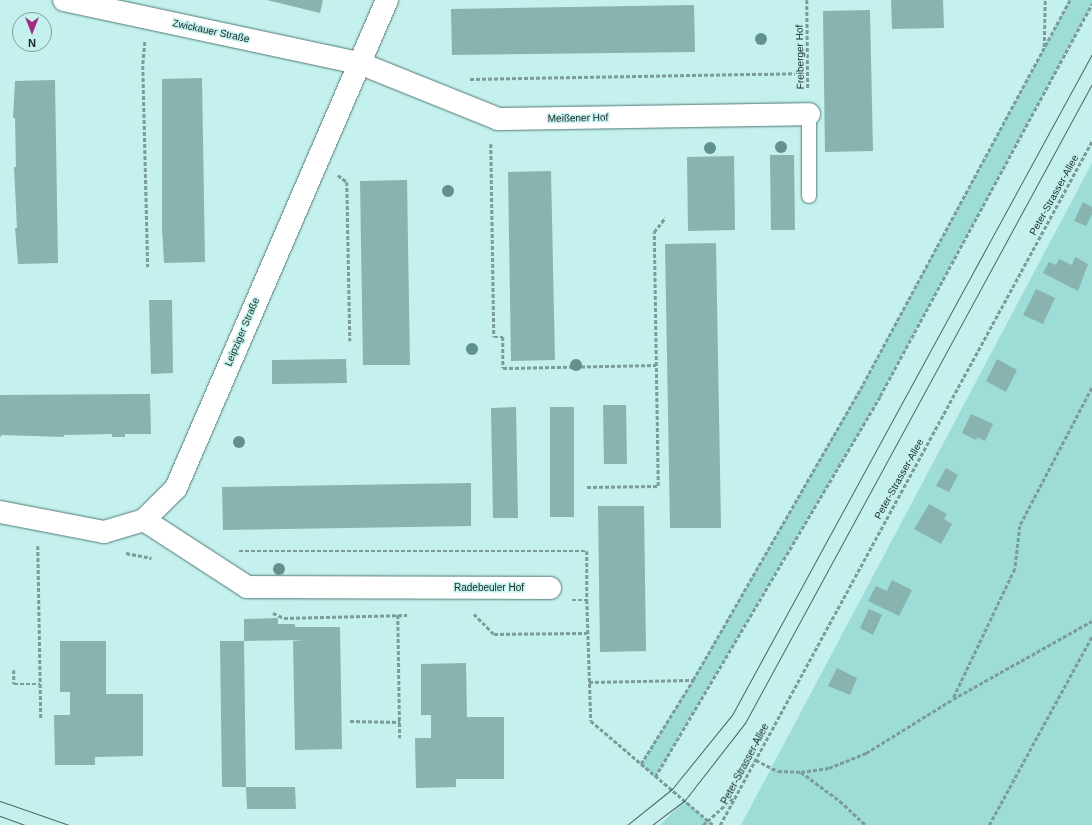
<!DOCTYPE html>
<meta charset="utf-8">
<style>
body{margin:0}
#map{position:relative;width:1092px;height:825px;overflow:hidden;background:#c4f1ed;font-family:Helvetica,sans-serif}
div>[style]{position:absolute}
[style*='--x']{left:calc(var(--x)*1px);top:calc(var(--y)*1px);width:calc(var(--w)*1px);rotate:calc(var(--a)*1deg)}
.green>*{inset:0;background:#9edcd7}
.building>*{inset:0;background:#88b3af}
.path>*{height:2.5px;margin-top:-1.25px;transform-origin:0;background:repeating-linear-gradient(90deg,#7b9c9a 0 4px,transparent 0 6px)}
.roads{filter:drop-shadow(0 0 1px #507976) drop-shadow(0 0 1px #507976)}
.lane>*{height:14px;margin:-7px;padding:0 7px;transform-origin:7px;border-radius:7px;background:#fff}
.street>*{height:22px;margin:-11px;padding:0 11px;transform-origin:11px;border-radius:11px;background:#fff}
.tram>*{height:1px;margin:-0.5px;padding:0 0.5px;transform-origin:0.5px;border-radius:0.5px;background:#4b6563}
.trees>*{width:12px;height:12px;margin:-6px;border-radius:50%;background:#61908d}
span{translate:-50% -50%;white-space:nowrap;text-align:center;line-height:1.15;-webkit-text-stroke:3px #c4f1ed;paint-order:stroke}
.street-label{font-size:10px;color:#162726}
.north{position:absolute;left:12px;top:12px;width:40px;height:40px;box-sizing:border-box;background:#c4f1ed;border:1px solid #7ea09d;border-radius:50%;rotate:180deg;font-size:11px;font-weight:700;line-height:16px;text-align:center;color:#162726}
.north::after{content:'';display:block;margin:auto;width:14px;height:18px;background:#a02a84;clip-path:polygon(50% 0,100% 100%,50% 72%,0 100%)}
</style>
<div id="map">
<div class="green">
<div style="clip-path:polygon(1070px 0,1092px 0,1092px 4px,880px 396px,655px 777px,641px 764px,693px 680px,863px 384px)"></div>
<div style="clip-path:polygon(1092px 163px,1092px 825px,741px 825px)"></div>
<div style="clip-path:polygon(685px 800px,692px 807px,712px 825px,660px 825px)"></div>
</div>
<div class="building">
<div style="clip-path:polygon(267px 0,323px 0,320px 13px)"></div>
<div style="clip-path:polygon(891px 0,943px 0,944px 28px,892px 29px)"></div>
<div style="clip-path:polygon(694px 5px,695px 52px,452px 55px,451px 9px)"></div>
<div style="clip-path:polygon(870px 10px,873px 151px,825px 152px,823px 11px)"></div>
<div style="clip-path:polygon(202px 78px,205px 262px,164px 263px,162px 227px,162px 79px)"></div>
<div style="clip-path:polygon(55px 80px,58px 263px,18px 264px,15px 228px,17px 228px,14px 167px,16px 167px,15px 118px,13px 118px,15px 81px)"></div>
<div style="clip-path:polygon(770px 155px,794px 155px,795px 230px,771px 230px)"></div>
<div style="clip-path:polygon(734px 156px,735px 230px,688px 231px,687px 157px)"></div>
<div style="clip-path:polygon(551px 171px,555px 360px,511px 361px,508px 172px)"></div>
<div style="clip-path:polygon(407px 180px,410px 365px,363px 365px,360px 181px)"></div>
<div style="clip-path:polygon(1083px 202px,1092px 207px,1092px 214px,1086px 226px,1074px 221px)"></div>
<div style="clip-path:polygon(716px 243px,721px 528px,670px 528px,665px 244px)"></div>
<div style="clip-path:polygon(1075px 257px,1088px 264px,1078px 291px,1043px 273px,1049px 262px,1056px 265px,1059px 259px,1072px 265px)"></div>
<div style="clip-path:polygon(1036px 289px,1055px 298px,1043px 324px,1023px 315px)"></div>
<div style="clip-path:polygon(149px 300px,172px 300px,173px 373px,151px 374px)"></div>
<div style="clip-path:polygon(346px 359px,347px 383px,272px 384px,272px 360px)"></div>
<div style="clip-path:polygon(997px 359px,1017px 370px,1006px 392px,986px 381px)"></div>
<div style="clip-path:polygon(150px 394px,151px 434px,125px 434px,125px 437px,112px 437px,112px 434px,64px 435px,64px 437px,2px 435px,0 437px,0 395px)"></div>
<div style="clip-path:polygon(603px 405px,626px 405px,627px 464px,604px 464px)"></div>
<div style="clip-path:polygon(516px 407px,518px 518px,493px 518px,491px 408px)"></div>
<div style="clip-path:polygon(550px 407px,574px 407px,574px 517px,550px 517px)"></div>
<div style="clip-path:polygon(971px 414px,993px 424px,985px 441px,977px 437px,976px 440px,962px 433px)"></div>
<div style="clip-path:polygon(946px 468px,958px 475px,949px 492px,936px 486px)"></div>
<div style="clip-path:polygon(471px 483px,471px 526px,223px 530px,222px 487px)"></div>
<div style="clip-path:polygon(929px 504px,947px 514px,944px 519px,952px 524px,941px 544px,914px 529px)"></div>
<div style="clip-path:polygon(598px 506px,644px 506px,646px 651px,600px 652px)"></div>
<div style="clip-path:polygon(892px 580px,912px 590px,899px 616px,868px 601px,876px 586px,887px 591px)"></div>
<div style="clip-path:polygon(869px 609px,882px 615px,873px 635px,860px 628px)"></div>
<div style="clip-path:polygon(278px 618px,278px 624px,295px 624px,295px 627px,340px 627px,342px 749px,295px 750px,293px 641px,304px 640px,244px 641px,244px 619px)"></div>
<div style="clip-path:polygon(60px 641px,106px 641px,106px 694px,143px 694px,143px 756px,95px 757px,95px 765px,55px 765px,54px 715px,70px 715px,70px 692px,60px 692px)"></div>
<div style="clip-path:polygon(220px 641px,244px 641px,246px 787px,222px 787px)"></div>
<div style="clip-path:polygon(466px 663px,467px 717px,504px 717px,504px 779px,456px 779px,456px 787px,416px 788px,415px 738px,431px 738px,431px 715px,421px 715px,421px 664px)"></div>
<div style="clip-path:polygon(837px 668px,857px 678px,850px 695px,828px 686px)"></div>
<div style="clip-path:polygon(246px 787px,295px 787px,296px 809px,247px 809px)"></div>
</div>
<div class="path">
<div style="--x:807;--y:0;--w:89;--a:89.4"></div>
<div style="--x:145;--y:42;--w:24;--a:95"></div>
<div style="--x:143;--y:66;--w:201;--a:88.6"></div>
<div style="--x:1044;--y:47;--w:47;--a:-88.8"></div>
<div style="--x:470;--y:79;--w:338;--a:-1"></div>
<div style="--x:491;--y:144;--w:193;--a:89.1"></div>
<div style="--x:494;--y:337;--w:9;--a:0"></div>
<div style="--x:503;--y:337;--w:31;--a:90"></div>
<div style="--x:503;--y:368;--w:153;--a:-1.1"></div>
<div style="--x:338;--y:175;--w:11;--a:38"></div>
<div style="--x:347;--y:182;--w:159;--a:88.9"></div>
<div style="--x:1092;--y:388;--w:156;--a:117.6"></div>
<div style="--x:1020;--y:526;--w:43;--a:96.6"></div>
<div style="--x:1015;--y:569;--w:144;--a:115.5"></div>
<div style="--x:953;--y:699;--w:159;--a:-29.3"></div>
<div style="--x:587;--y:487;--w:71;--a:-0.8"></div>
<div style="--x:658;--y:486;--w:254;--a:-90.9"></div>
<div style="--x:654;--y:232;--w:18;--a:-52"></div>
<div style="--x:38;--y:546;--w:173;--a:89"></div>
<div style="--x:239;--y:551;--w:348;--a:0"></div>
<div style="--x:587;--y:551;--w:49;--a:90"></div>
<div style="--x:126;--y:553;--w:26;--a:11"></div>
<div style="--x:572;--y:600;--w:15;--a:0"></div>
<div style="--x:587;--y:600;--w:121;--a:88.1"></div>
<div style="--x:591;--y:721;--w:160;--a:40.4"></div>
<div style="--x:273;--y:613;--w:12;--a:24"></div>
<div style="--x:284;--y:618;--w:123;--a:-1.4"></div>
<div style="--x:474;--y:614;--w:28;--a:45"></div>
<div style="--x:494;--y:634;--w:93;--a:-0.6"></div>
<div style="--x:398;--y:615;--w:123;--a:89.1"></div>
<div style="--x:14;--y:670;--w:14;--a:90"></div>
<div style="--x:14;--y:684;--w:26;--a:0"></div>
<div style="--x:589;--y:682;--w:103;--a:-1.1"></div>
<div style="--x:350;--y:721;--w:50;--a:1.1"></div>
<div style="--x:756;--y:760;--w:25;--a:27"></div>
<div style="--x:778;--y:771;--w:23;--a:2"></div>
<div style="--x:801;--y:772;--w:28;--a:-8"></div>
<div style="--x:829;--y:768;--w:40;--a:-22"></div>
<div style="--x:866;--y:753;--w:102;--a:-31.8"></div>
<div style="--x:641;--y:764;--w:99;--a:-58.2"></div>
<div style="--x:693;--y:680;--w:341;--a:-60.1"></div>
<div style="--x:863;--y:384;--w:436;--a:-61.7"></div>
<div style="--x:801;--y:772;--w:49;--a:36.6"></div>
<div style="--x:840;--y:801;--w:35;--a:43"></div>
<div style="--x:655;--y:777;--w:442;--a:-59.4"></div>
<div style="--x:880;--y:396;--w:446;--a:-61.6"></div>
<div style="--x:703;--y:825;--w:43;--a:-42.2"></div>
<div style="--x:720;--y:825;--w:779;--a:-61.46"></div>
<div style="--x:989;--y:825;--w:215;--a:-61.4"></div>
</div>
<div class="roads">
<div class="lane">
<div style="--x:809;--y:114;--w:82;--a:90"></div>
</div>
<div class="street">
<div style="--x:64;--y:0;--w:302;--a:12.1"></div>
<div style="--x:359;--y:63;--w:150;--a:21.9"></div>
<div style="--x:498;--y:119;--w:311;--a:-0.9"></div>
<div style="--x:0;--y:512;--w:106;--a:10.9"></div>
<div style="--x:104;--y:532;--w:42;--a:-16.7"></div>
<div style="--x:144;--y:520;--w:45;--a:-45"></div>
<div style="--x:176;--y:488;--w:532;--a:-66.62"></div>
<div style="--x:144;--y:520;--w:123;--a:33"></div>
<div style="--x:247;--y:587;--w:303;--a:0.2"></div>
</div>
</div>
<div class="tram">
<div style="--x:0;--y:801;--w:73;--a:19.2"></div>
<div style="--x:0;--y:816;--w:27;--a:20"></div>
<div style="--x:627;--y:825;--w:58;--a:-38.7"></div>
<div style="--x:672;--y:789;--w:95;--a:-51"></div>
<div style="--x:732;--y:715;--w:753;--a:-61.43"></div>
<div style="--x:652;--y:825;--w:41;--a:-37.1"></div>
<div style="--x:685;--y:800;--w:98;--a:-52.1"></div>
<div style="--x:745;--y:723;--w:727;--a:-61.5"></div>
</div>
<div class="trees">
<div style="left:761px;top:39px"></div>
<div style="left:781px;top:147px"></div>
<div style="left:710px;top:148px"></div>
<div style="left:448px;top:191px"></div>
<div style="left:472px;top:349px"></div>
<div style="left:576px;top:365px"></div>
<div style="left:239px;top:442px"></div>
<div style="left:279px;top:569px"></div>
</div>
<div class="street-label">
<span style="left:211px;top:31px;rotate:12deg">Zwickauer Straße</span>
<span style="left:800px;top:57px;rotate:-91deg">Freiberger Hof</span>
<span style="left:578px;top:118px;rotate:-1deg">Meißener Hof</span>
<span style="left:1054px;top:195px;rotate:-61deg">Peter-Strasser-Allee</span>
<span style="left:242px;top:332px;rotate:-67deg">Leipziger Straße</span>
<span style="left:899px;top:479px;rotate:-61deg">Peter-Strasser-Allee</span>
<span style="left:489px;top:588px">Radebeuler Hof</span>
<span style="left:745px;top:764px;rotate:-62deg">Peter-Strasser-Allee</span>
</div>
<div class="north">N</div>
</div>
